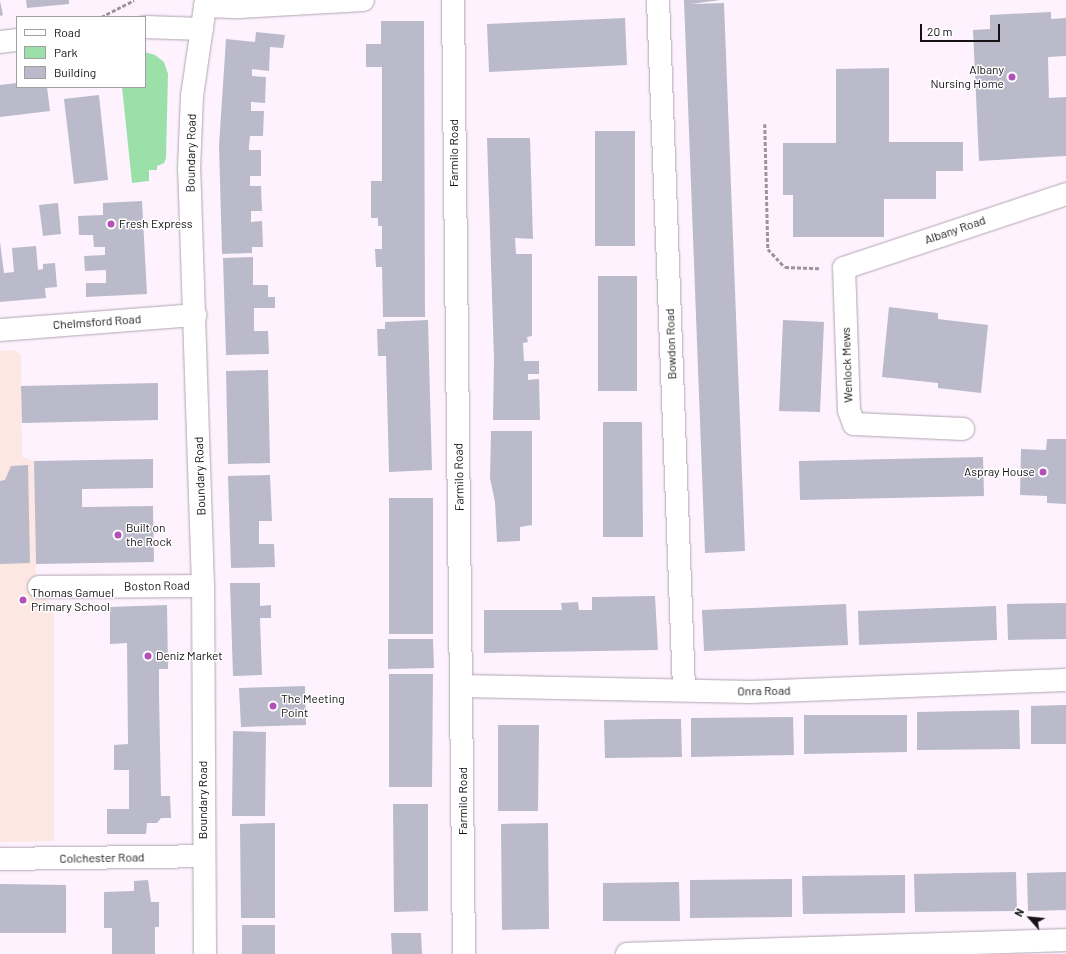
<!DOCTYPE html>
<style>
body{margin:0}
#map{position:relative;width:1066px;height:954px;overflow:hidden;background:#fef2ff;font-family:Barlow,sans-serif}
div>[style]{position:absolute}
[style*='--x']{left:calc(var(--x)*1px);top:calc(var(--y)*1px);width:calc(var(--w)*1px);rotate:calc(var(--a)*1deg)}
.education>*{inset:0;background:#fce7e2}
.green>*{inset:0;background:#9ce0a9}
.building>*{inset:0;background:#babaca}
.path>*{height:2.5px;margin-top:-1.25px;transform-origin:0;background:repeating-linear-gradient(90deg,#9d949d 0 4px,transparent 0 6px)}
.roads{filter:drop-shadow(0 0 1px #b0a5b1) drop-shadow(0 0 1px #b0a5b1)}
.minor>*{height:22px;margin:-11px;padding:0 11px;transform-origin:11px;border-radius:11px;background:#fff}
.tertiary>*{height:22px;margin:-11px;padding:0 11px;transform-origin:11px;border-radius:11px;background:#fff}
.dots>*{width:11px;height:11px;translate:-50% -50%;box-sizing:border-box;border:2px solid #fff;border-radius:50%}
span{translate:-50% -50%;white-space:nowrap;text-align:center;line-height:1.15;-webkit-text-stroke:3px #fff;paint-order:stroke}
.poi-label{font-size:12px;color:#151115}
.right{translate:-100% -50%;text-align:right}
.left{translate:0 -50%;text-align:left}
.street-label{font-size:12px;color:#151115}
.legend{position:absolute;left:16px;top:16px;width:130px;height:72px;box-sizing:border-box;background:#fff;border:1px solid #a1a0a1;margin:0;padding:5px 7px;list-style:none;font-size:12px;color:#151115}
.legend li{display:flex;align-items:center;gap:8px;height:20px}
.legend b{width:20px;border:1px solid #a1a0a1}
.north{position:absolute;left:1010px;top:898px;width:40px;height:40px;-webkit-text-stroke:3px #fff;paint-order:stroke;rotate:297deg;font-size:11px;font-weight:700;line-height:16px;text-align:center;color:#151115}
.north::after{content:'';display:block;margin:auto;width:14px;height:18px;background:#151115;clip-path:polygon(50% 0,100% 100%,50% 72%,0 100%)}
.scale{position:absolute;left:920px;top:24px;width:80px;height:18px;box-sizing:border-box;border:2px solid #151115;border-top:0;padding-left:5px;font-size:12px;line-height:14px;white-space:nowrap;color:#151115;-webkit-text-stroke:3px #fff;paint-order:stroke}
</style>
<div id="map">
<div class="education">
<div style="clip-path:polygon(14px 350px,21px 355px,22px 457px,34px 461px,36px 575px,39px 593px,54px 607px,54px 841px,0 842px,0 351px)"></div>
</div>
<div class="green">
<div style="clip-path:polygon(145px 52px,155px 55px,164px 62px,168px 74px,166px 158px,164px 163px,157px 166px,157px 170px,149px 170px,149px 181px,132px 183px,122px 87px,145px 87px)"></div>
</div>
<div class="building">
<div style="clip-path:polygon(26px 0,69px 0,69px 4px,27px 8px)"></div>
<div style="clip-path:polygon(684px 0,720px 0,691px 4px,724px 3px,745px 551px,705px 553px)"></div>
<div style="clip-path:polygon(0 1px,3px 15px,0 16px)"></div>
<div style="clip-path:polygon(1051px 12px,1051px 19px,1066px 18px,1066px 56px,1048px 57px,1049px 98px,1066px 97px,1066px 156px,979px 161px,973px 30px,990px 29px,990px 15px)"></div>
<div style="clip-path:polygon(625px 18px,627px 65px,489px 72px,487px 24px)"></div>
<div style="clip-path:polygon(381px 21px,424px 21px,425px 317px,383px 317px,382px 267px,376px 267px,375px 249px,382px 249px,382px 226px,378px 226px,378px 218px,371px 218px,371px 181px,382px 181px,382px 67px,366px 67px,366px 44px,381px 44px)"></div>
<div style="clip-path:polygon(256px 32px,285px 35px,283px 48px,270px 47px,269px 71px,252px 69px,252px 76px,266px 77px,265px 103px,251px 102px,251px 111px,264px 111px,263px 136px,250px 136px,249px 146px,249px 150px,261px 150px,261px 176px,250px 176px,250px 186px,261px 186px,262px 211px,251px 211px,251px 222px,262px 221px,263px 247px,252px 247px,252px 253px,222px 254px,219px 145px,226px 39px,255px 42px)"></div>
<div style="clip-path:polygon(889px 68px,889px 142px,963px 142px,963px 171px,936px 171px,936px 199px,884px 199px,884px 237px,793px 237px,793px 195px,783px 195px,783px 143px,836px 143px,836px 69px)"></div>
<div style="clip-path:polygon(17px 83px,17px 87px,47px 87px,50px 111px,0 117px,0 85px)"></div>
<div style="clip-path:polygon(99px 95px,108px 180px,74px 184px,64px 99px)"></div>
<div style="clip-path:polygon(595px 131px,635px 131px,635px 246px,595px 246px)"></div>
<div style="clip-path:polygon(487px 138px,530px 138px,533px 239px,515px 238px,516px 254px,532px 254px,532px 336px,527px 337px,528px 342px,523px 343px,524px 361px,539px 361px,539px 374px,528px 374px,528px 380px,539px 379px,540px 420px,493px 420px,494px 359px)"></div>
<div style="clip-path:polygon(142px 201px,147px 294px,86px 297px,86px 283px,106px 283px,106px 270px,85px 271px,84px 256px,105px 255px,105px 247px,94px 247px,93px 235px,79px 235px,78px 216px,103px 215px,103px 203px)"></div>
<div style="clip-path:polygon(58px 203px,61px 234px,43px 236px,39px 205px)"></div>
<div style="clip-path:polygon(0 242px,4px 273px,14px 272px,12px 248px,36px 246px,38px 270px,43px 269px,43px 264px,55px 263px,57px 287px,45px 288px,46px 298px,0 302px)"></div>
<div style="clip-path:polygon(253px 257px,253px 285px,268px 285px,268px 297px,275px 297px,275px 308px,254px 308px,254px 331px,268px 331px,269px 354px,226px 355px,223px 258px)"></div>
<div style="clip-path:polygon(598px 276px,637px 276px,637px 391px,598px 391px)"></div>
<div style="clip-path:polygon(889px 307px,938px 313px,938px 319px,988px 325px,981px 393px,938px 388px,938px 383px,882px 377px)"></div>
<div style="clip-path:polygon(428px 320px,432px 470px,389px 472px,386px 356px,378px 356px,377px 329px,385px 329px,385px 322px)"></div>
<div style="clip-path:polygon(783px 320px,824px 322px,820px 412px,779px 411px)"></div>
<div style="clip-path:polygon(268px 370px,270px 463px,228px 464px,226px 371px)"></div>
<div style="clip-path:polygon(158px 383px,158px 420px,22px 423px,21px 386px)"></div>
<div style="clip-path:polygon(603px 422px,642px 422px,643px 537px,603px 537px)"></div>
<div style="clip-path:polygon(491px 431px,532px 431px,532px 525px,520px 527px,520px 541px,497px 542px,495px 502px,490px 478px)"></div>
<div style="clip-path:polygon(1047px 439px,1066px 439px,1066px 504px,1047px 503px,1047px 496px,1020px 495px,1021px 449px,1046px 450px)"></div>
<div style="clip-path:polygon(983px 457px,984px 496px,800px 500px,799px 461px)"></div>
<div style="clip-path:polygon(153px 459px,153px 488px,82px 489px,82px 507px,153px 506px,154px 562px,36px 564px,34px 461px)"></div>
<div style="clip-path:polygon(28px 465px,30px 563px,0 564px,0 481px,5px 480px,11px 466px)"></div>
<div style="clip-path:polygon(270px 475px,272px 521px,259px 521px,259px 544px,274px 544px,275px 567px,231px 568px,228px 476px)"></div>
<div style="clip-path:polygon(389px 498px,433px 498px,433px 634px,389px 634px)"></div>
<div style="clip-path:polygon(230px 583px,260px 583px,260px 606px,271px 605px,271px 618px,260px 618px,262px 675px,233px 676px)"></div>
<div style="clip-path:polygon(655px 596px,658px 650px,484px 653px,484px 610px,562px 610px,561px 603px,578px 602px,579px 610px,592px 610px,592px 597px)"></div>
<div style="clip-path:polygon(1066px 603px,1066px 639px,1008px 640px,1007px 604px)"></div>
<div style="clip-path:polygon(846px 604px,848px 645px,704px 651px,702px 610px)"></div>
<div style="clip-path:polygon(167px 605px,168px 669px,159px 669px,159px 694px,161px 796px,170px 796px,171px 818px,161px 818px,157px 823px,147px 823px,146px 834px,107px 834px,107px 809px,129px 809px,129px 770px,114px 770px,114px 745px,128px 744px,127px 643px,110px 644px,110px 607px)"></div>
<div style="clip-path:polygon(996px 606px,997px 640px,859px 645px,858px 611px)"></div>
<div style="clip-path:polygon(388px 639px,433px 639px,434px 668px,388px 669px)"></div>
<div style="clip-path:polygon(389px 674px,433px 674px,432px 787px,389px 787px)"></div>
<div style="clip-path:polygon(305px 686px,306px 725px,241px 727px,239px 688px)"></div>
<div style="clip-path:polygon(1066px 705px,1066px 744px,1031px 744px,1031px 706px)"></div>
<div style="clip-path:polygon(1019px 710px,1020px 749px,917px 750px,917px 712px)"></div>
<div style="clip-path:polygon(804px 715px,907px 715px,907px 752px,804px 754px)"></div>
<div style="clip-path:polygon(793px 717px,794px 755px,691px 757px,691px 718px)"></div>
<div style="clip-path:polygon(656px 719px,681px 719px,682px 757px,605px 758px,604px 720px)"></div>
<div style="clip-path:polygon(498px 725px,539px 725px,538px 811px,498px 811px)"></div>
<div style="clip-path:polygon(233px 731px,266px 732px,265px 816px,232px 816px)"></div>
<div style="clip-path:polygon(393px 804px,428px 804px,428px 911px,394px 912px)"></div>
<div style="clip-path:polygon(275px 823px,275px 918px,241px 918px,240px 824px)"></div>
<div style="clip-path:polygon(548px 823px,549px 929px,502px 930px,501px 824px)"></div>
<div style="clip-path:polygon(1016px 872px,1017px 911px,915px 912px,914px 874px)"></div>
<div style="clip-path:polygon(1066px 872px,1066px 910px,1028px 911px,1027px 873px)"></div>
<div style="clip-path:polygon(905px 875px,905px 913px,803px 914px,802px 876px)"></div>
<div style="clip-path:polygon(792px 879px,792px 917px,690px 918px,690px 880px)"></div>
<div style="clip-path:polygon(148px 880px,151px 902px,159px 902px,159px 927px,155px 927px,155px 954px,112px 954px,112px 928px,104px 928px,104px 892px,134px 891px,134px 881px)"></div>
<div style="clip-path:polygon(679px 882px,680px 921px,603px 921px,603px 883px)"></div>
<div style="clip-path:polygon(0 884px,66px 885px,66px 933px,0 933px)"></div>
<div style="clip-path:polygon(242px 925px,275px 925px,275px 954px,242px 954px)"></div>
<div style="clip-path:polygon(391px 933px,421px 933px,422px 954px,392px 954px)"></div>
</div>
<div class="path">
<div style="--x:101;--y:17;--w:37;--a:-27"></div>
<div style="--x:765;--y:124;--w:125;--a:88.6"></div>
<div style="--x:768;--y:249;--w:25;--a:47"></div>
<div style="--x:785;--y:267;--w:34;--a:2"></div>
</div>
<div class="roads">
<div class="minor">
<div style="--x:453;--y:0;--w:954;--a:89.34"></div>
<div style="--x:658;--y:0;--w:689;--a:87.84"></div>
<div style="--x:205;--y:6;--w:34;--a:2"></div>
<div style="--x:239;--y:7;--w:124;--a:-3.2"></div>
<div style="--x:145;--y:27;--w:57;--a:2"></div>
<div style="--x:0;--y:42;--w:17;--a:-7"></div>
<div style="--x:0;--y:330;--w:196;--a:-4.4"></div>
<div style="--x:963;--y:429;--w:109;--a:-177.4"></div>
<div style="--x:854;--y:424;--w:15;--a:-110"></div>
<div style="--x:849;--y:410;--w:142;--a:-92"></div>
<div style="--x:844;--y:268;--w:234;--a:-18.4"></div>
<div style="--x:39;--y:587;--w:164;--a:-0.3"></div>
<div style="--x:462;--y:686;--w:289;--a:1.2"></div>
<div style="--x:751;--y:692;--w:315;--a:-2.2"></div>
<div style="--x:0;--y:859;--w:203;--a:-0.8"></div>
<div style="--x:627;--y:954;--w:439;--a:-1.8"></div>
</div>
<div class="tertiary">
<div style="--x:205;--y:954;--w:368;--a:-90.3"></div>
<div style="--x:203;--y:586;--w:416;--a:-91.9"></div>
<div style="--x:189;--y:170;--w:74;--a:-87.7"></div>
<div style="--x:192;--y:96;--w:97;--a:-81.7"></div>
</div>
</div>
<div class="dots">
<div style="left:1012px;top:77px;background:#b451b8"></div>
<div style="left:111px;top:224px;background:#b451b8"></div>
<div style="left:1043px;top:472px;background:#b451b8"></div>
<div style="left:118px;top:535px;background:#b451b8"></div>
<div style="left:23px;top:600px;background:#b451b8"></div>
<div style="left:148px;top:656px;background:#b451b8"></div>
<div style="left:273px;top:706px;background:#b451b8"></div>
</div>
<div class="poi-label">
<span class="right" style="left:1004px;top:77px">Albany<br>Nursing Home</span>
<span class="left" style="left:119px;top:224px">Fresh Express</span>
<span class="right" style="left:1035px;top:472px">Aspray House</span>
<span class="left" style="left:126px;top:535px">Built on<br>the Rock</span>
<span class="left" style="left:31px;top:600px">Thomas Gamuel<br>Primary School</span>
<span class="left" style="left:156px;top:656px">Deniz Market</span>
<span class="left" style="left:281px;top:706px">The Meeting<br>Point</span>
</div>
<div class="street-label">
<span style="left:191px;top:153px;rotate:-89deg">Boundary Road</span>
<span style="left:454px;top:153px;rotate:-90deg">Farmilo Road</span>
<span style="left:955px;top:230px;rotate:-19deg">Albany Road</span>
<span style="left:97px;top:322px;rotate:-4deg">Chelmsford Road</span>
<span style="left:671px;top:344px;rotate:-92deg">Bowdon Road</span>
<span style="left:847px;top:365px;rotate:-92deg">Wenlock Mews</span>
<span style="left:200px;top:476px;rotate:-92deg">Boundary Road</span>
<span style="left:459px;top:477px;rotate:-91deg">Farmilo Road</span>
<span style="left:157px;top:586px;rotate:-1deg">Boston Road</span>
<span style="left:764px;top:691px;rotate:-1deg">Onra Road</span>
<span style="left:203px;top:800px;rotate:-90deg">Boundary Road</span>
<span style="left:463px;top:801px;rotate:-90deg">Farmilo Road</span>
<span style="left:102px;top:858px;rotate:-1deg">Colchester Road</span>
</div>
<ul class="legend">
<li><b style="height:5px;background:#fff"></b>Road</li>
<li><b style="height:11px;background:#9ce0a9"></b>Park</li>
<li><b style="height:11px;background:#babaca"></b>Building</li>
</ul>
<div class="north">N</div>
<div class="scale">20 m</div>
</div>
